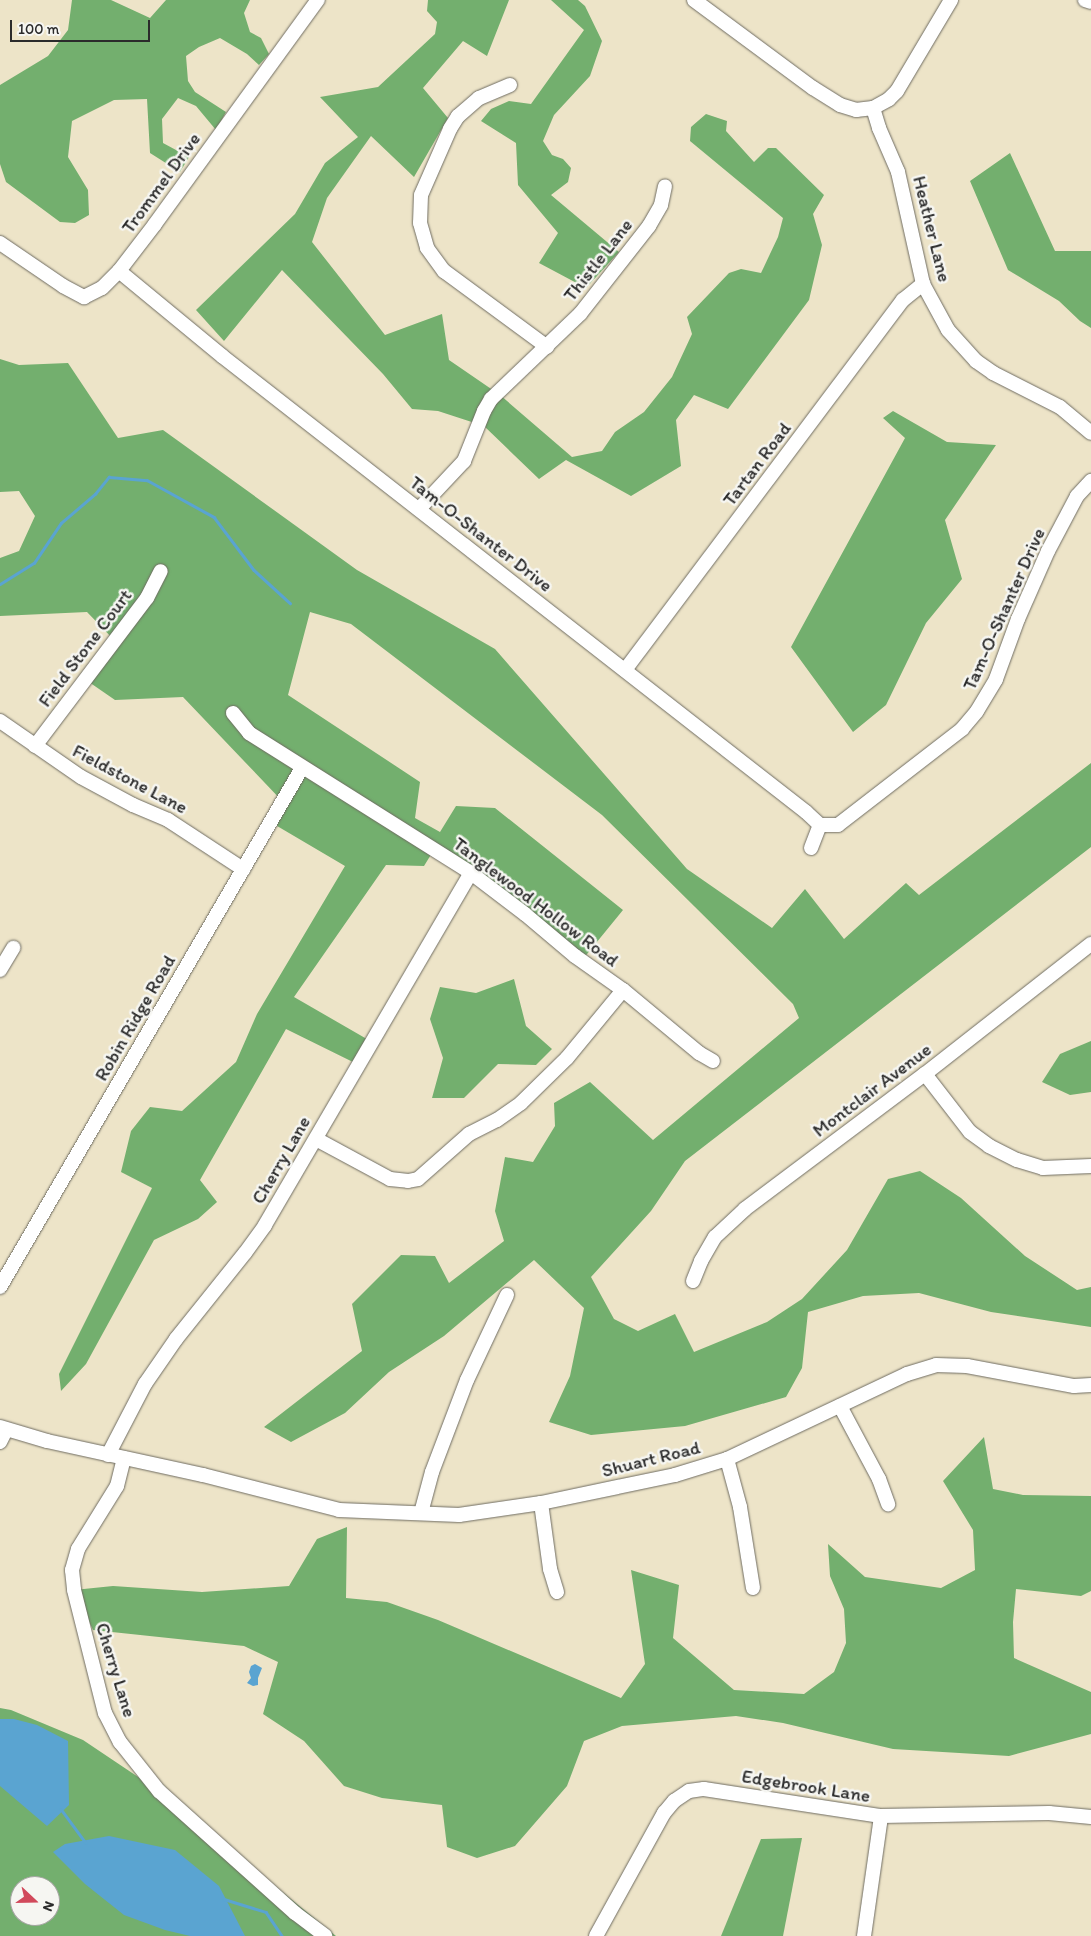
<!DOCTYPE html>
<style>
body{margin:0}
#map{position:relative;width:1091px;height:1936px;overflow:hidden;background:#ede4c8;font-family:Itim,sans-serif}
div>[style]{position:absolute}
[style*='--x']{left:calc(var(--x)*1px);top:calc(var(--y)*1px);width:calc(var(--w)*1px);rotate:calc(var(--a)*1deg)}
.forest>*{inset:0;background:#73af6e}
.water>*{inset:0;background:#5aa4d1}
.stream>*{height:2.5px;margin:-1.25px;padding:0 1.25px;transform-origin:1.25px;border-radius:1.25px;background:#5aa4d1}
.roads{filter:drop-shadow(0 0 1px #6f6c62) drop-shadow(0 0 1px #6f6c62)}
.minor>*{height:14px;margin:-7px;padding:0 7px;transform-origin:7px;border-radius:7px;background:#fff}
span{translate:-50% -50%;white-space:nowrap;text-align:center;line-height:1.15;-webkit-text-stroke:5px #f6f6f2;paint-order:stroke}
.street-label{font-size:19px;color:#2b2b2b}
.north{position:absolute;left:10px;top:1876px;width:50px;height:50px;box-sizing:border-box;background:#f6f6f2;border:1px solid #a5a5a2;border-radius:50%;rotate:111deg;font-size:14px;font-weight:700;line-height:20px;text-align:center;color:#2b2b2b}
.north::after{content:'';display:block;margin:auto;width:18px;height:22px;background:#d1495b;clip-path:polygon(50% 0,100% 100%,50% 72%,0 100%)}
.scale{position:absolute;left:10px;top:20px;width:140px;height:22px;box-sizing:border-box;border:2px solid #2b2b2b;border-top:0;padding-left:6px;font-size:15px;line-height:18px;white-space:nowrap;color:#2b2b2b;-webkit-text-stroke:4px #f6f6f2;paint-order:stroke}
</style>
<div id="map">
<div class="forest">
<div style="clip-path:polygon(72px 0,111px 0,150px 18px,166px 0,250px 0,244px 13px,250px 32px,261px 38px,269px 54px,259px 65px,247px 54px,220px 38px,199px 47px,186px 56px,188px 81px,195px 92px,226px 112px,216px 130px,196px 106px,178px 98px,162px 119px,163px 143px,189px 157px,180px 172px,150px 153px,147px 99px,114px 100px,72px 121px,68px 157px,88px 190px,89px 215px,75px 223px,60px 222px,6px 182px,0 164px,0 85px,48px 56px,68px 30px)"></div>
<div style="clip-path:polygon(428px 0,509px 0,487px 56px,463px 41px,423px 88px,448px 118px,414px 177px,371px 136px,327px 198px,312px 242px,385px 335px,442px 314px,449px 360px,500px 395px,572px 457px,602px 451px,615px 432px,644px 412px,672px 377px,692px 334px,687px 317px,729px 273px,741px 269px,761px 273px,778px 237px,783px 218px,690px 141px,691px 127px,706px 114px,727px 121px,726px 131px,754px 162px,768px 148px,776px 148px,824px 195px,813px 214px,822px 245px,809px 300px,728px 409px,694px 395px,676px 420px,681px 466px,631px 496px,566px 460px,539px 479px,484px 426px,438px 411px,412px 409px,383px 374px,282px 270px,224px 341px,196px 310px,295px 214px,325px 163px,358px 137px,320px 97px,378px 87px,435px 34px,437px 22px,427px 11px)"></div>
<div style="clip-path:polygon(551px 0,578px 0,585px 6px,602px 41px,590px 76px,554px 115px,543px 141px,552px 155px,563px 159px,571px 168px,568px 182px,551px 195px,619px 252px,586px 288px,539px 263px,558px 233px,518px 185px,516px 143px,481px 121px,491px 109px,509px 101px,531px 104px,584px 30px)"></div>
<div style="clip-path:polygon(1010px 153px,1055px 251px,1091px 251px,1091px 328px,1080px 321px,1059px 301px,1008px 270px,970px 181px)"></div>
<div style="clip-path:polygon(0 359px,19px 365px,68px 363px,118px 438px,163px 430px,357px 570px,495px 649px,687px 869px,772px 928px,805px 889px,844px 939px,906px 883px,919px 895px,1091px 763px,1091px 847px,685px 1161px,651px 1211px,591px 1277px,614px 1319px,638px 1331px,675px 1314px,694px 1352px,767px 1322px,802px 1299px,847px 1250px,888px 1179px,920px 1171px,961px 1198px,1025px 1256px,1077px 1290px,1091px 1287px,1091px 1327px,991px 1312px,919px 1293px,863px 1296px,808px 1312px,802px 1368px,786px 1397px,685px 1426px,591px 1435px,549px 1422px,570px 1376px,584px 1308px,534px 1260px,444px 1336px,389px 1372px,345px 1413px,291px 1442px,264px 1427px,362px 1351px,352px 1304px,401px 1255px,435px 1256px,449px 1283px,504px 1241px,495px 1211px,505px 1157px,533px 1162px,555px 1126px,554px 1103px,590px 1082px,653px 1140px,799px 1018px,793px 1004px,602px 815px,351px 624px,310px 612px,288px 695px,420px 782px,415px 818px,440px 832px,456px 806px,495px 808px,623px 910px,583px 959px,432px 853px,424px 866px,386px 865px,294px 997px,372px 1042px,359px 1065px,286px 1029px,200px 1180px,217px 1202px,198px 1219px,154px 1240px,86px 1364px,61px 1391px,59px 1374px,152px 1188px,121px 1172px,131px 1131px,150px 1107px,182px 1111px,236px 1062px,257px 1014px,345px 866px,272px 823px,284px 803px,183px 697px,115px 700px,86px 680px,116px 642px,87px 612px,0 616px,0 558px,19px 551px,35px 516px,19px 491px,0 492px)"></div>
<div style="clip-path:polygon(893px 411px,947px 442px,996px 445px,945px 520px,962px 579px,926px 623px,886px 705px,853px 732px,791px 647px,905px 438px,883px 418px)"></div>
<div style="clip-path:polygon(514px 979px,526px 1026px,552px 1049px,536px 1065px,498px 1064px,464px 1098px,432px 1098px,443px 1058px,430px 1019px,440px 987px,476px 993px)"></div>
<div style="clip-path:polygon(1091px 1041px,1091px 1092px,1070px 1095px,1042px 1082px,1060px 1054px)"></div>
<div style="clip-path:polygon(984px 1437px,993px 1489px,1023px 1495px,1091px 1496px,1091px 1591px,1081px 1596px,1016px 1589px,1013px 1622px,1014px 1658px,1091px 1692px,1091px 1734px,1009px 1756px,893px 1749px,783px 1723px,736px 1716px,622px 1726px,584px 1741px,567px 1786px,515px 1846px,477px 1858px,447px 1847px,442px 1805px,382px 1798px,344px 1786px,304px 1741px,263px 1714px,278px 1662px,244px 1646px,93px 1630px,74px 1590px,113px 1586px,202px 1592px,289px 1586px,317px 1539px,347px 1527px,346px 1598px,387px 1602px,438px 1620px,621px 1698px,645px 1664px,631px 1570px,679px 1585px,673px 1638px,734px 1690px,804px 1694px,834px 1672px,846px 1643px,844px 1609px,830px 1576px,828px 1544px,865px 1577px,941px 1588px,975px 1570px,973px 1530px,943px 1481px)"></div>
<div style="clip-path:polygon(evenodd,0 1708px,11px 1710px,83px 1740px,159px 1791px,336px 1936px,0 1936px,0 1708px,20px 1886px,50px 1886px,50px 1916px,20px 1916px,20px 1886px)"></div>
<div style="clip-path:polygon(802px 1838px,783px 1936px,721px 1936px,761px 1839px)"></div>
</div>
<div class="water">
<div style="clip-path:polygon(255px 1664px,262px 1668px,258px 1678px,258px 1685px,253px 1686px,247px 1683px,251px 1678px,249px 1672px,251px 1666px)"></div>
<div style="clip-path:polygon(0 1719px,14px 1719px,37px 1725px,68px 1741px,69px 1805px,47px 1826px,0 1786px)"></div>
<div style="clip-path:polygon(109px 1836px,175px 1850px,219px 1886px,245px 1936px,190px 1936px,165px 1930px,124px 1915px,85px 1884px,53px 1852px,65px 1844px)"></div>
</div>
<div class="stream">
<div style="--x:0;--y:584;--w:40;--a:-32"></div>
<div style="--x:34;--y:563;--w:48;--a:-56"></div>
<div style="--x:61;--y:523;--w:45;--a:-40.5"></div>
<div style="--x:95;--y:494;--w:22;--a:-51"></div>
<div style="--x:109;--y:477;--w:38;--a:5"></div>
<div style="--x:147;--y:480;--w:77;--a:28.9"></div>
<div style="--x:214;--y:517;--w:66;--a:53"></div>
<div style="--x:254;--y:570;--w:49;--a:42.5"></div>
<div style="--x:61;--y:1809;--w:42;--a:53.7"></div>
<div style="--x:224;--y:1899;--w:44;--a:17.2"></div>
<div style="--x:266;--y:1912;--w:29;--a:56"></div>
</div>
<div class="roads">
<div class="minor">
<div style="--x:694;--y:0;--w:148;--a:36.5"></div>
<div style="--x:813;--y:88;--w:32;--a:32"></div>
<div style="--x:840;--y:105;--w:17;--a:17"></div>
<div style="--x:856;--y:110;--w:17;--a:-7"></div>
<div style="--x:873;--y:108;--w:18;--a:-29"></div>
<div style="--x:889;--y:99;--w:11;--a:-45"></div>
<div style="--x:897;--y:91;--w:106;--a:-59.3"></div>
<div style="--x:1085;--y:0;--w:6;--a:18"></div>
<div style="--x:510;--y:85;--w:34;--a:157"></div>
<div style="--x:479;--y:98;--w:28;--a:139"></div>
<div style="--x:458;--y:116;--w:15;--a:122"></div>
<div style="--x:450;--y:129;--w:72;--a:113.7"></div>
<div style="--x:421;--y:195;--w:28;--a:92"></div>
<div style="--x:420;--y:223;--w:26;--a:74"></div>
<div style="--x:427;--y:248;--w:29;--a:54"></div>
<div style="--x:444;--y:271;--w:128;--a:36.4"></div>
<div style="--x:873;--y:108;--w:21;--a:73"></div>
<div style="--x:879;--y:128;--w:48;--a:66.6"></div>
<div style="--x:898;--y:172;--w:115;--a:77.4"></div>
<div style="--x:923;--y:284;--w:52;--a:61.5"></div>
<div style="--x:948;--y:330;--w:42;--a:47.9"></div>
<div style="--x:976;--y:361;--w:21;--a:35"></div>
<div style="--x:993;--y:373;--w:75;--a:26.9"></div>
<div style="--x:1060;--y:407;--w:40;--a:40"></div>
<div style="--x:0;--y:243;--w:76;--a:34.3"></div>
<div style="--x:63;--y:286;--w:24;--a:28"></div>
<div style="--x:84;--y:297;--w:20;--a:-27"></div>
<div style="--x:102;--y:288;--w:24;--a:-45"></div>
<div style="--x:119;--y:271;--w:59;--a:-52.5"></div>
<div style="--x:155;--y:224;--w:277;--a:-54"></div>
<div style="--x:119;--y:271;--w:134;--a:39.5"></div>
<div style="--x:222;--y:356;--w:741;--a:37.98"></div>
<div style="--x:806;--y:812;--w:19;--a:43"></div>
<div style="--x:419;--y:509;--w:66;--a:-46.8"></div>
<div style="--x:464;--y:461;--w:54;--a:-68.2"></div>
<div style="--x:484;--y:411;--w:14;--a:-60"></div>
<div style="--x:491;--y:399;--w:123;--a:-43.7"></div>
<div style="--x:580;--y:314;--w:112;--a:-51.9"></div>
<div style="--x:649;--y:226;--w:24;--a:-60"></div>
<div style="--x:661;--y:205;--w:19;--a:-78"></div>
<div style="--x:625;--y:670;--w:463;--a:-53.1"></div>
<div style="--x:903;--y:300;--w:26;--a:-39"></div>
<div style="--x:233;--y:713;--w:26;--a:51"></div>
<div style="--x:249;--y:733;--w:262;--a:32.2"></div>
<div style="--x:471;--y:873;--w:68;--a:37.2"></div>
<div style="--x:525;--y:914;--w:65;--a:40"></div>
<div style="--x:575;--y:956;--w:59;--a:35.3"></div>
<div style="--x:623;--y:990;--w:99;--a:39.7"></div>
<div style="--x:699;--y:1053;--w:16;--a:30"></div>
<div style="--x:0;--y:721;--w:98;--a:34.7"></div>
<div style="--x:81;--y:777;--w:59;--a:28.3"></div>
<div style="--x:133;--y:805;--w:38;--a:23"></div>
<div style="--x:168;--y:820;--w:90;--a:33.2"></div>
<div style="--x:35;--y:746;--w:186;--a:-52.9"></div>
<div style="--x:147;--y:598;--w:30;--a:-63"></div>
<div style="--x:811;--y:848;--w:25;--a:-69"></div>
<div style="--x:820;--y:825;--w:18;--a:0"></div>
<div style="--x:838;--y:825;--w:157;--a:-37.7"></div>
<div style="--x:962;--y:729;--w:23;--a:-50"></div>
<div style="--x:977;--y:711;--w:37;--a:-59"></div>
<div style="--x:996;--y:679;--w:64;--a:-69.9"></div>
<div style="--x:1018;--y:619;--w:74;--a:-66.2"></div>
<div style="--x:1048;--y:551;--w:62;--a:-62.2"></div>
<div style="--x:1077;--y:496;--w:21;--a:-47"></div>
<div style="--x:0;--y:970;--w:26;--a:-59"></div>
<div style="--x:925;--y:1074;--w:73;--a:52.2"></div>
<div style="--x:970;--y:1132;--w:24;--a:36"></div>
<div style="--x:989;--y:1146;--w:31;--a:27"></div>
<div style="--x:1017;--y:1160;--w:27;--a:17"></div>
<div style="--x:1043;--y:1168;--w:48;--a:-2.4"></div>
<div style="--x:316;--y:1139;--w:84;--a:28.4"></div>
<div style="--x:390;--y:1179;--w:18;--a:6"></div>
<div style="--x:408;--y:1181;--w:10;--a:-11"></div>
<div style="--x:418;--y:1179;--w:68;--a:-41.4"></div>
<div style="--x:469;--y:1134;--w:31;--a:-27"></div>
<div style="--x:497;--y:1120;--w:29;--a:-35"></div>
<div style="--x:521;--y:1103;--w:64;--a:-44.4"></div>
<div style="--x:567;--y:1058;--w:88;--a:-50.5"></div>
<div style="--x:693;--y:1281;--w:22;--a:-68"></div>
<div style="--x:701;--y:1261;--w:28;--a:-60"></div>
<div style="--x:715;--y:1237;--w:41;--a:-43"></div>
<div style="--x:745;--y:1209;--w:225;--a:-36.9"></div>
<div style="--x:925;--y:1074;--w:211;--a:-38.1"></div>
<div style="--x:0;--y:1287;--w:600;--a:-59.81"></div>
<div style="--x:840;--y:1406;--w:83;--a:61.9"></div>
<div style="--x:879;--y:1479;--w:27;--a:70"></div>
<div style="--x:0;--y:1427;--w:49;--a:16.6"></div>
<div style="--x:47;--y:1441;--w:160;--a:12.3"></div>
<div style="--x:203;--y:1475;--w:140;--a:14.4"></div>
<div style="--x:339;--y:1510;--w:120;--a:2.4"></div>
<div style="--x:459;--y:1515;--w:83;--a:-8.3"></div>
<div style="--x:541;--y:1503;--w:137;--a:-11.8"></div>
<div style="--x:675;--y:1475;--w:54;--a:-17.1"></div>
<div style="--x:727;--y:1459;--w:199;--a:-25.3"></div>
<div style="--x:907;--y:1374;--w:30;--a:-17"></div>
<div style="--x:936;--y:1365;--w:31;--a:2"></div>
<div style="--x:967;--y:1366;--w:109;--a:10.6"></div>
<div style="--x:1074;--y:1386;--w:17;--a:-3"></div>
<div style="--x:0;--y:1442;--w:13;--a:-63"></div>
<div style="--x:108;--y:1455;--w:80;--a:-62.5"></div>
<div style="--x:145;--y:1384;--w:55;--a:-55.4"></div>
<div style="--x:176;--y:1339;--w:110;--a:-51.3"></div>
<div style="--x:245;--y:1253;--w:34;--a:-54"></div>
<div style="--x:265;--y:1225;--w:408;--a:-59.7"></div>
<div style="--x:124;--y:1458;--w:29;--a:104"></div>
<div style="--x:117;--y:1486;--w:74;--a:121.8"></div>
<div style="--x:78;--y:1549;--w:22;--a:106"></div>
<div style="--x:72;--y:1570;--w:20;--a:84"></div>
<div style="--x:74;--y:1590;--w:127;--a:75.9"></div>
<div style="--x:105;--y:1713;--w:33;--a:63"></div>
<div style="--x:120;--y:1742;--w:63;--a:51.5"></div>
<div style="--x:159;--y:1791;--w:183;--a:41.9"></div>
<div style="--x:295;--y:1913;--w:38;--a:37"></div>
<div style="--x:727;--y:1459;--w:50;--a:74.8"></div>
<div style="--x:740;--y:1507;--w:82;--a:80.9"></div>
<div style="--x:541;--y:1503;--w:67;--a:82.2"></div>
<div style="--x:550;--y:1569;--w:24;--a:73"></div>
<div style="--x:421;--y:1513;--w:42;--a:-75"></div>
<div style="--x:432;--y:1472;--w:98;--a:-69.2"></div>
<div style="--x:467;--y:1380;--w:94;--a:-64.8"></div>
<div style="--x:596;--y:1936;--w:141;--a:-61.1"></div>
<div style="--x:664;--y:1813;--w:16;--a:-50"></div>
<div style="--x:674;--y:1801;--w:18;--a:-34"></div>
<div style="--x:689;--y:1791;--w:15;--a:-8"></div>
<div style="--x:704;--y:1789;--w:179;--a:8.7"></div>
<div style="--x:881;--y:1816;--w:168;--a:-1"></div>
<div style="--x:1049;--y:1813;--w:42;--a:5.4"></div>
<div style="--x:864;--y:1936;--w:121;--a:-81.9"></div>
</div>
</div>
<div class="street-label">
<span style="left:161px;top:183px;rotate:-54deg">Trommel Drive</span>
<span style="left:932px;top:229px;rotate:76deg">Heather Lane</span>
<span style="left:598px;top:260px;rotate:-52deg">Thistle Lane</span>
<span style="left:757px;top:464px;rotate:-53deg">Tartan Road</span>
<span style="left:481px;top:534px;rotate:38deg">Tam-O-Shanter Drive</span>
<span style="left:1004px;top:609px;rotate:-66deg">Tam-O-Shanter Drive</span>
<span style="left:85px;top:648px;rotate:-53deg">Field Stone Court</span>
<span style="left:130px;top:779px;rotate:28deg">Fieldstone Lane</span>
<span style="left:536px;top:902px;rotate:37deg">Tanglewood Hollow Road</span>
<span style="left:135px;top:1018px;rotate:-60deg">Robin Ridge Road</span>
<span style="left:872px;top:1090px;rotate:-37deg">Montclair Avenue</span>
<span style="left:281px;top:1160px;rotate:-60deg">Cherry Lane</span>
<span style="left:651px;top:1459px;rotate:-14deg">Shuart Road</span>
<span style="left:116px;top:1670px;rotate:73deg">Cherry Lane</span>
<span style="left:806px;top:1786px;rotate:9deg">Edgebrook Lane</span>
</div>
<div class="north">N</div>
<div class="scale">100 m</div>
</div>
